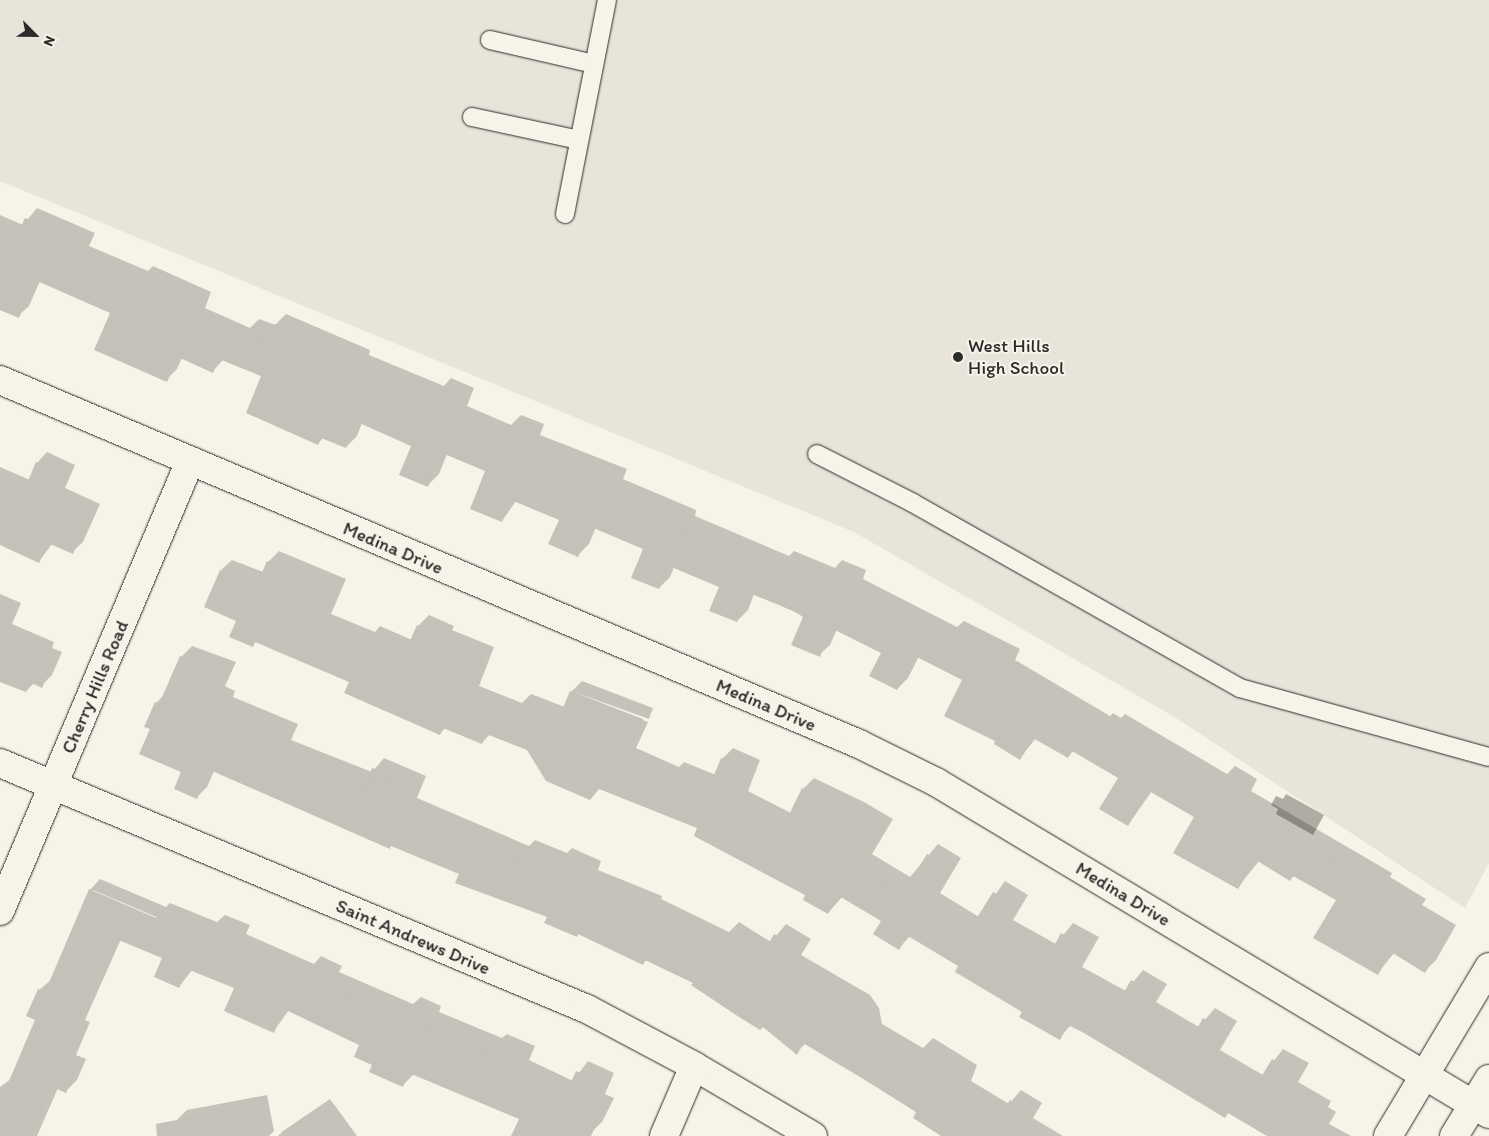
<!DOCTYPE html>
<style>
body{margin:0}
#map{position:relative;width:1489px;height:1136px;overflow:hidden;background:#f7f3e8;font-family:Itim,sans-serif}
div>[style]{position:absolute}
[style*='--x']{left:calc(var(--x)*1px);top:calc(var(--y)*1px);width:calc(var(--w)*1px);rotate:calc(var(--a)*1deg)}
.built>*{inset:0;background:#e8e4da}
.water>*{inset:0;background:#afaca4}
.shadow>*{inset:0;background:#0003}
.building>*{inset:0;background:#c4c1b9}
.roads{filter:drop-shadow(0 0 1px #2b2b2b) drop-shadow(0 0 1px #2b2b2b)}
.service>*{height:18px;margin:-9px;padding:0 9px;transform-origin:9px;border-radius:9px;background:#f7f3e8}
.minor>*{height:28px;margin:-14px;padding:0 14px;transform-origin:14px;border-radius:14px;background:#f7f3e8}
.primary>*{height:28px;margin:-14px;padding:0 14px;transform-origin:14px;border-radius:14px;background:#f7f3e8}
.dots>*{width:14px;height:14px;translate:-50% -50%;box-sizing:border-box;border:2px solid #f7f3e8;border-radius:50%}
span{translate:-50% -50%;white-space:nowrap;text-align:center;line-height:1.15;-webkit-text-stroke:4px #f7f3e8;paint-order:stroke}
.poi-label{font-size:19px;color:#2b2b2b}
.left{translate:0 -50%;text-align:left}
.street-label{font-size:19px;color:#2b2b2b}
.north{position:absolute;left:10px;top:10px;width:50px;height:50px;-webkit-text-stroke:4px #f7f3e8;paint-order:stroke;rotate:113deg;font-size:14px;font-weight:700;line-height:20px;text-align:center;color:#2b2b2b}
.north::after{content:'';display:block;margin:auto;width:18px;height:22px;background:#2b2b2b;clip-path:polygon(50% 0,100% 100%,50% 72%,0 100%)}
</style>
<div id="map">
<div class="built">
<div style="clip-path:polygon(0 0,1489px 0,1489px 863px,1465px 908px,1173px 716px,854px 532px,0 181px)"></div>
</div>
<div class="water">
<div style="clip-path:polygon(1286px 794px,1324px 815px,1313px 835px,1276px 814px,1278px 809px,1271px 805px,1276px 796px,1283px 799px)"></div>
</div>
<div class="shadow">
<div style="clip-path:polygon(37px 208px,95px 233px,89px 246px,148px 271px,153px 266px,211px 292px,205px 308px,250px 328px,259px 319px,275px 325px,286px 314px,370px 350px,369px 355px,444px 386px,451px 378px,474px 388px,467px 406px,511px 425px,521px 415px,544px 424px,540px 435px,627px 469px,623px 479px,696px 510px,695px 516px,789px 556px,794px 551px,835px 568px,842px 560px,866px 570px,863px 579px,957px 627px,964px 621px,1020px 649px,1015px 660px,1110px 716px,1113px 713px,1121px 718px,1125px 714px,1227px 774px,1235px 766px,1257px 779px,1251px 791px,1392px 873px,1390px 877px,1426px 899px,1422px 905px,1456px 925px,1436px 960px,1425px 971px,1394px 953px,1378px 973px,1337px 900px,1295px 875px,1290px 880px,1259px 861px,1238px 887px,1196px 816px,1152px 791px,1128px 825px,1119px 777px,1074px 750px,1068px 757px,1036px 738px,1020px 758px,997px 741px,964px 679px,919px 656px,908px 678px,897px 689px,882px 652px,837px 629px,830px 645px,819px 655px,804px 616px,754px 594px,748px 610px,737px 621px,721px 586px,674px 567px,670px 577px,659px 588px,645px 548px,596px 527px,589px 544px,578px 555px,560px 519px,516px 501px,502px 521px,487px 470px,447px 454px,439px 474px,428px 485px,413px 445px,362px 423px,357px 436px,346px 447px,324px 437px,318px 444px,263px 375px,223px 360px,213px 371px,182px 358px,177px 369px,166px 380px,112px 312px,40px 281px,29px 306px,18px 316px,0 308px,0 215px,23px 225px)"></div>
<div style="clip-path:polygon(47px 452px,75px 465px,65px 488px,100px 504px,83px 542px,72px 552px,53px 543px,39px 561px,0 528px,0 467px,30px 480px,37px 463px)"></div>
<div style="clip-path:polygon(279px 551px,346px 579px,331px 614px,375px 632px,380px 626px,412px 640px,418px 626px,429px 615px,454px 626px,452px 630px,494px 647px,479px 686px,522px 703px,531px 694px,565px 707px,571px 692px,582px 681px,653px 708px,649px 719px,574px 692px,648px 722px,636px 748px,679px 767px,684px 762px,716px 775px,722px 759px,733px 748px,760px 760px,748px 791px,791px 813px,803px 789px,814px 778px,864px 802px,893px 819px,872px 854px,910px 877px,938px 844px,961px 858px,940px 893px,979px 917px,1005px 881px,1028px 895px,1013px 920px,1056px 944px,1073px 923px,1099px 937px,1082px 967px,1126px 991px,1143px 970px,1167px 984px,1156px 1002px,1199px 1027px,1215px 1008px,1237px 1021px,1220px 1050px,1263px 1075px,1283px 1049px,1309px 1063px,1298px 1082px,1331px 1101px,1328px 1107px,1336px 1112px,1322px 1136px,1270px 1136px,1229px 1112px,1225px 1117px,1071px 1025px,1059px 1038px,960px 966px,910px 936px,899px 948px,882px 921px,842px 897px,828px 913px,807px 894px,698px 828px,600px 788px,590px 798px,527px 749px,490px 734px,482px 743px,445px 728px,440px 734px,350px 681px,256px 641px,253px 645px,237px 620px,221px 570px,232px 560px,263px 572px,268px 562px)"></div>
<div style="clip-path:polygon(0 594px,21px 603px,12px 624px,54px 642px,52px 648px,62px 652px,52px 675px,41px 686px,34px 683px,26px 691px,0 680px)"></div>
<div style="clip-path:polygon(192px 646px,236px 662px,225px 686px,235px 691px,233px 697px,298px 724px,291px 740px,372px 772px,384px 758px,426px 776px,417px 798px,529px 846px,535px 840px,567px 853px,572px 848px,601px 861px,598px 870px,662px 896px,661px 899px,729px 932px,739px 922px,771px 942px,786px 924px,811px 939px,801px 955px,870px 995px,879px 1008px,882px 1024px,923px 1048px,933px 1038px,977px 1065px,971px 1081px,1009px 1104px,1021px 1090px,1042px 1103px,1033px 1118px,1063px 1136px,943px 1136px,918px 1112px,806px 1043px,796px 1053px,763px 1026px,694px 982px,647px 960px,643px 963px,461px 874px,214px 771px,207px 787px,197px 797px,152px 729px,156px 703px,165px 694px,181px 657px)"></div>
<div style="clip-path:polygon(evenodd,100px 879px,166px 907px,170px 903px,217px 922px,225px 915px,250px 925px,246px 934px,314px 964px,321px 956px,342px 966px,339px 972px,413px 1004px,421px 997px,441px 1006px,439px 1012px,502px 1038px,507px 1034px,535px 1046px,529px 1060px,573px 1081px,588px 1061px,614px 1073px,605px 1094px,614px 1098px,602px 1122px,587px 1136px,514px 1136px,520px 1118px,414px 1074px,402px 1086px,373px 1064px,361px 1044px,289px 1010px,274px 1031px,235px 987px,192px 970px,179px 987px,163px 957px,121px 939px,85px 1020px,90px 1022px,76px 1055px,86px 1059px,77px 1080px,66px 1091px,58px 1088px,37px 1136px,0 1136px,0 1087px,11px 1079px,37px 1019px,39px 990px,51px 980px,90px 890px,100px 879px,93px 890px,163px 920px,162px 922px,93px 893px,93px 890px)"></div>
<div style="clip-path:polygon(267px 1095px,274px 1131px,269px 1136px,179px 1136px,176px 1121px,187px 1110px)"></div>
<div style="clip-path:polygon(330px 1099px,357px 1136px,278px 1136px,283px 1131px)"></div>
</div>
<div class="building">
<div style="clip-path:polygon(25px 218px,85px 244px,79px 257px,138px 283px,141px 277px,201px 303px,195px 319px,242px 340px,247px 329px,268px 338px,274px 324px,361px 361px,359px 366px,436px 397px,439px 389px,464px 399px,457px 417px,504px 437px,509px 425px,534px 435px,530px 446px,617px 479px,613px 490px,686px 521px,685px 527px,780px 567px,782px 561px,827px 580px,830px 570px,856px 581px,853px 590px,948px 639px,952px 631px,1010px 660px,1005px 672px,1099px 726px,1101px 723px,1110px 728px,1113px 724px,1217px 786px,1223px 776px,1247px 791px,1241px 802px,1382px 884px,1380px 888px,1416px 910px,1412px 916px,1446px 936px,1425px 973px,1391px 952px,1378px 975px,1313px 938px,1336px 900px,1293px 876px,1290px 881px,1256px 860px,1238px 889px,1173px 853px,1194px 817px,1149px 791px,1128px 826px,1099px 809px,1118px 778px,1072px 751px,1068px 758px,1033px 738px,1020px 760px,994px 744px,995px 741px,944px 716px,962px 680px,915px 656px,897px 690px,869px 676px,881px 653px,831px 628px,820px 657px,791px 645px,803px 617px,792px 610px,749px 593px,737px 622px,709px 611px,719px 587px,669px 566px,659px 589px,631px 578px,643px 549px,591px 527px,578px 557px,548px 544px,559px 520px,511px 500px,502px 522px,470px 509px,485px 471px,442px 453px,428px 487px,399px 475px,411px 446px,357px 422px,346px 448px,321px 438px,318px 445px,246px 413px,261px 376px,219px 359px,213px 373px,178px 357px,167px 382px,94px 350px,110px 313px,35px 280px,19px 318px,0 310px,0 231px,16px 238px)"></div>
<div style="clip-path:polygon(36px 462px,65px 476px,55px 499px,91px 515px,73px 554px,48px 543px,39px 563px,0 545px,0 484px,23px 493px)"></div>
<div style="clip-path:polygon(267px 561px,336px 590px,321px 625px,365px 643px,368px 636px,405px 652px,417px 625px,444px 637px,442px 641px,484px 658px,469px 697px,514px 715px,519px 704px,558px 720px,570px 691px,643px 719px,626px 759px,669px 778px,672px 772px,709px 787px,721px 758px,750px 770px,738px 802px,784px 825px,802px 788px,853px 813px,883px 830px,862px 865px,901px 888px,907px 878px,910px 881px,927px 854px,951px 869px,930px 904px,970px 929px,993px 892px,1018px 906px,1003px 931px,1048px 957px,1061px 933px,1089px 948px,1072px 978px,1118px 1003px,1131px 980px,1157px 995px,1146px 1013px,1191px 1039px,1203px 1018px,1228px 1032px,1211px 1061px,1255px 1087px,1272px 1059px,1299px 1074px,1288px 1093px,1321px 1112px,1318px 1118px,1351px 1136px,1267px 1136px,1228px 1113px,1225px 1118px,1086px 1034px,1068px 1025px,1060px 1040px,1019px 1017px,1022px 1012px,955px 972px,958px 966px,908px 936px,899px 950px,873px 934px,881px 921px,839px 896px,828px 914px,803px 900px,805px 895px,694px 836px,697px 828px,599px 789px,590px 800px,546px 781px,527px 750px,486px 734px,482px 744px,443px 728px,440px 735px,344px 693px,349px 682px,255px 642px,253px 647px,229px 637px,236px 621px,204px 607px,220px 570px,257px 585px)"></div>
<div style="clip-path:polygon(0 634px,43px 653px,42px 659px,52px 663px,42px 688px,32px 683px,26px 692px,0 682px)"></div>
<div style="clip-path:polygon(180px 656px,226px 673px,215px 697px,225px 702px,223px 708px,288px 735px,281px 751px,365px 785px,372px 768px,416px 787px,407px 809px,520px 857px,523px 850px,558px 865px,560px 859px,591px 872px,588px 880px,652px 907px,651px 910px,720px 943px,727px 932px,763px 954px,774px 934px,801px 950px,791px 966px,859px 1005px,869px 1019px,872px 1034px,913px 1060px,921px 1048px,967px 1076px,961px 1092px,1000px 1116px,1010px 1100px,1032px 1114px,1023px 1129px,1034px 1136px,941px 1136px,913px 1118px,916px 1112px,865px 1080px,803px 1043px,797px 1055px,763px 1027px,760px 1030px,736px 1015px,691px 985px,693px 983px,645px 960px,643px 965px,578px 934px,577px 937px,544px 923px,547px 917px,455px 883px,459px 874px,391px 846px,390px 849px,210px 770px,197px 799px,174px 789px,181px 772px,139px 754px,150px 729px,144px 727px,155px 702px,159px 704px)"></div>
<div style="clip-path:polygon(89px 889px,156px 918px,158px 913px,209px 934px,213px 925px,240px 936px,236px 945px,306px 975px,309px 966px,332px 977px,330px 983px,405px 1016px,409px 1007px,431px 1017px,429px 1023px,492px 1050px,495px 1044px,525px 1057px,519px 1071px,566px 1093px,576px 1071px,604px 1084px,595px 1105px,604px 1109px,591px 1136px,511px 1136px,519px 1119px,409px 1073px,403px 1087px,369px 1072px,372px 1065px,354px 1057px,359px 1045px,284px 1009px,274px 1033px,224px 1011px,234px 988px,187px 969px,179px 988px,154px 977px,162px 958px,116px 939px,75px 1031px,80px 1033px,66px 1066px,76px 1070px,66px 1093px,53px 1087px,32px 1136px,0 1136px,0 1102px,35px 1020px,26px 1016px,38px 989px,45px 992px)"></div>
<div style="clip-path:polygon(256px 1105px,262px 1136px,157px 1136px,156px 1124px)"></div>
</div>
<div class="roads">
<div class="service">
<div style="--x:490;--y:40;--w:107;--a:13"></div>
<div style="--x:472;--y:117;--w:109;--a:12.1"></div>
<div style="--x:565;--y:214;--w:218;--a:-78.9"></div>
<div style="--x:817;--y:454;--w:108;--a:27"></div>
<div style="--x:913;--y:503;--w:376;--a:29.5"></div>
<div style="--x:1240;--y:688;--w:258;--a:15.5"></div>
</div>
<div class="minor">
<div style="--x:0;--y:380;--w:933;--a:22.96"></div>
<div style="--x:859;--y:744;--w:86;--a:26.3"></div>
<div style="--x:936;--y:782;--w:645;--a:30.98"></div>
<div style="--x:0;--y:763;--w:636;--a:22.74"></div>
<div style="--x:587;--y:1009;--w:121;--a:28"></div>
<div style="--x:694;--y:1066;--w:138;--a:30.5"></div>
<div style="--x:0;--y:911;--w:488;--a:-67.1"></div>
<div style="--x:664;--y:1136;--w:76;--a:-66.8"></div>
</div>
<div class="primary">
<div style="--x:1388;--y:1136;--w:197;--a:-59.1"></div>
<div style="--x:1454;--y:1136;--w:67;--a:-58.4"></div>
</div>
</div>
<div class="dots">
<div style="left:958px;top:357px;background:#2b2b2b"></div>
</div>
<div class="poi-label">
<span class="left" style="left:968px;top:357px">West Hills<br>High School</span>
</div>
<div class="street-label">
<span style="left:393px;top:548px;rotate:23deg">Medina Drive</span>
<span style="left:95px;top:687px;rotate:-67deg">Cherry Hills Road</span>
<span style="left:766px;top:705px;rotate:23deg">Medina Drive</span>
<span style="left:1123px;top:894px;rotate:31deg">Medina Drive</span>
<span style="left:413px;top:937px;rotate:23deg">Saint Andrews Drive</span>
</div>
<div class="north">N</div>
</div>
